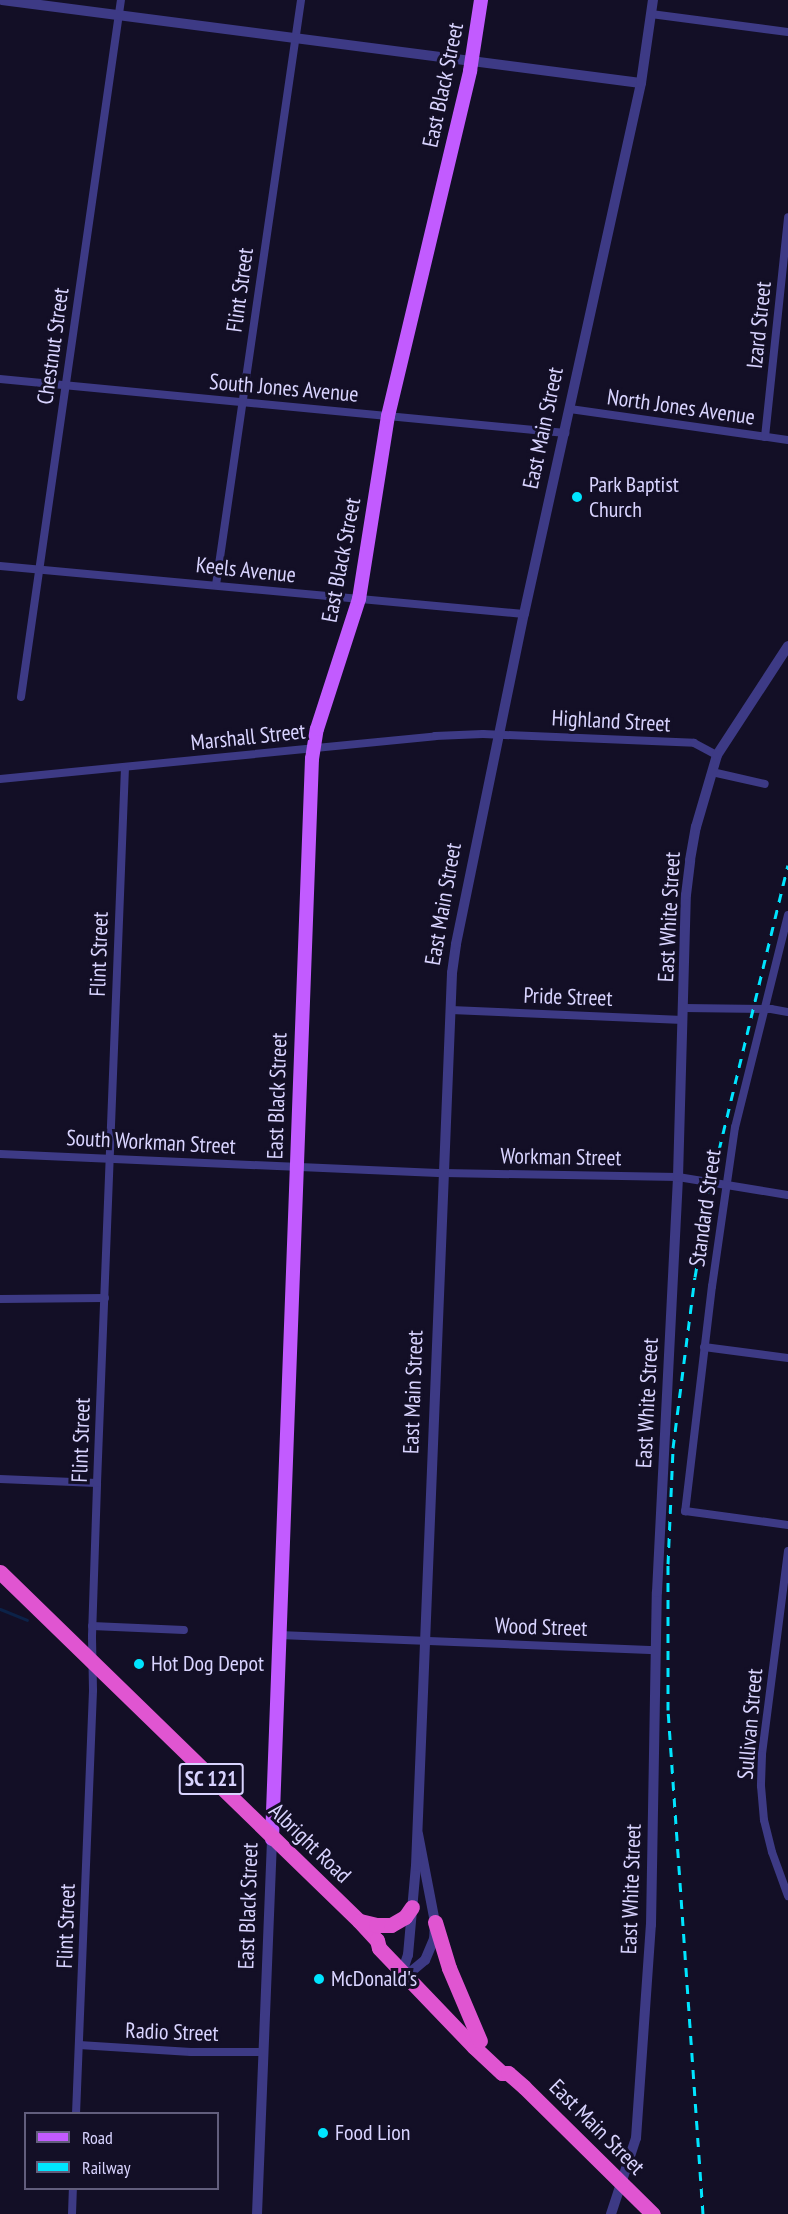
<!DOCTYPE html>
<style>
body{margin:0}
#map{position:relative;width:788px;height:2214px;overflow:hidden;background:#130f26;font-family:"PT Sans Narrow",sans-serif}
div>[style]{position:absolute}
[style*='--x']{left:calc(var(--x)*1px);top:calc(var(--y)*1px);width:calc(var(--w)*1px);rotate:calc(var(--a)*1deg)}
.stream>*{height:3px;margin:-1.5px;padding:0 1.5px;transform-origin:1.5px;border-radius:1.5px;background:#0c2248}
.minor>*{height:8px;margin:-4px;padding:0 4px;transform-origin:4px;border-radius:4px;background:#3d3a85}
.tertiary>*{height:10px;margin:-5px;padding:0 5px;transform-origin:5px;border-radius:5px;background:#3d3a85}
.primary>*{height:14px;margin:-7px;padding:0 7px;transform-origin:7px;border-radius:7px;background:#c25bff}
.trunk>*{height:15px;margin:-7.5px;padding:0 7.5px;transform-origin:7.5px;border-radius:7.5px;background:#e055d1}
.rail>*{height:3px;margin-top:-1.5px;transform-origin:0;background:repeating-linear-gradient(90deg,#00e5ff 0 9px,transparent 0 17px)}
.dots>*{width:16px;height:16px;translate:-50% -50%;box-sizing:border-box;border:3px solid #130f26;border-radius:50%}
span{translate:-50% -50%;white-space:nowrap;text-align:center;line-height:1.15;-webkit-text-stroke:6px #130f26;paint-order:stroke}
.shield-label span{padding:2px 4px;background:#130f26;border:2px solid;border-radius:4px;-webkit-text-stroke-width:0}
.shield-label{font-size:21px;color:#d9d4ff;font-weight:700}
.street-label{font-size:22px;color:#d9d4ff}
.poi-label{font-size:22px;color:#d9d4ff}
.left{translate:0 -50%;text-align:left}
.legend{position:absolute;left:24px;top:2112px;width:195px;height:78px;box-sizing:border-box;background:#130f26;border:2px solid #625e7d;margin:0;padding:8px 10px;list-style:none;font-size:18px;color:#d9d4ff}
.legend li{display:flex;align-items:center;gap:12px;height:30px}
.legend b{width:30px;border:2px solid #625e7d}
</style>
<div id="map">
<div class="stream">
<div style="--x:0;--y:1609;--w:29;--a:22"></div>
</div>
<div class="minor">
<div style="--x:651;--y:14;--w:138;--a:7.5"></div>
<div style="--x:0;--y:379;--w:568;--a:5.46"></div>
<div style="--x:570;--y:409;--w:220;--a:8.1"></div>
<div style="--x:765;--y:437;--w:221;--a:-84"></div>
<div style="--x:0;--y:566;--w:526;--a:5.23"></div>
<div style="--x:216;--y:585;--w:591;--a:-81.73"></div>
<div style="--x:21;--y:697;--w:704;--a:-81.84"></div>
<div style="--x:712;--y:772;--w:54;--a:12.8"></div>
<div style="--x:0;--y:779;--w:437;--a:-5.6"></div>
<div style="--x:435;--y:736;--w:48;--a:-2.4"></div>
<div style="--x:483;--y:734;--w:211;--a:2.4"></div>
<div style="--x:694;--y:743;--w:26;--a:28"></div>
<div style="--x:788;--y:915;--w:219;--a:104"></div>
<div style="--x:735;--y:1127;--w:161;--a:98.2"></div>
<div style="--x:712;--y:1286;--w:227;--a:96.8"></div>
<div style="--x:685;--y:1511;--w:104;--a:7.7"></div>
<div style="--x:684;--y:1008;--w:87;--a:0.7"></div>
<div style="--x:771;--y:1009;--w:17;--a:10"></div>
<div style="--x:451;--y:1010;--w:232;--a:2.5"></div>
<div style="--x:0;--y:1154;--w:444;--a:2.5"></div>
<div style="--x:444;--y:1173;--w:234;--a:1"></div>
<div style="--x:678;--y:1177;--w:111;--a:9.3"></div>
<div style="--x:0;--y:1299;--w:105;--a:-0.5"></div>
<div style="--x:704;--y:1347;--w:85;--a:7.5"></div>
<div style="--x:0;--y:1479;--w:97;--a:2.4"></div>
<div style="--x:788;--y:1551;--w:206;--a:97.3"></div>
<div style="--x:762;--y:1755;--w:31;--a:92"></div>
<div style="--x:761;--y:1786;--w:34;--a:85"></div>
<div style="--x:764;--y:1820;--w:33;--a:76"></div>
<div style="--x:772;--y:1852;--w:47;--a:70"></div>
<div style="--x:92;--y:1626;--w:92;--a:2.5"></div>
<div style="--x:279;--y:1635;--w:377;--a:2.3"></div>
<div style="--x:79;--y:2045;--w:112;--a:3.6"></div>
<div style="--x:191;--y:2052;--w:72;--a:0"></div>
<div style="--x:76;--y:2114;--w:424;--a:-87.7"></div>
<div style="--x:93;--y:1690;--w:54;--a:-91.1"></div>
<div style="--x:92;--y:1636;--w:153;--a:-88.1"></div>
<div style="--x:97;--y:1483;--w:716;--a:-87.76"></div>
<div style="--x:72;--y:2214;--w:26;--a:-88"></div>
</div>
<div class="tertiary">
<div style="--x:2;--y:0;--w:644;--a:7.4"></div>
<div style="--x:418;--y:1834;--w:90;--a:79.1"></div>
<div style="--x:435;--y:1922;--w:17;--a:93"></div>
<div style="--x:434;--y:1939;--w:23;--a:113"></div>
<div style="--x:425;--y:1960;--w:17;--a:140"></div>
<div style="--x:412;--y:1971;--w:10;--a:169"></div>
<div style="--x:402;--y:1973;--w:19;--a:-72"></div>
<div style="--x:408;--y:1955;--w:89;--a:-84.9"></div>
<div style="--x:416;--y:1866;--w:894;--a:-87.69"></div>
<div style="--x:452;--y:973;--w:29;--a:-82"></div>
<div style="--x:456;--y:944;--w:337;--a:-78.4"></div>
<div style="--x:524;--y:614;--w:544;--a:-77.57"></div>
<div style="--x:641;--y:83;--w:84;--a:-81.8"></div>
<div style="--x:257;--y:2214;--w:375;--a:-87.7"></div>
<div style="--x:611;--y:2214;--w:80;--a:-71.8"></div>
<div style="--x:636;--y:2138;--w:214;--a:-86"></div>
<div style="--x:651;--y:1925;--w:333;--a:-89"></div>
<div style="--x:657;--y:1592;--w:416;--a:-87.1"></div>
<div style="--x:678;--y:1177;--w:282;--a:-88.4"></div>
<div style="--x:686;--y:895;--w:35;--a:-83"></div>
<div style="--x:690;--y:860;--w:34;--a:-80"></div>
<div style="--x:696;--y:827;--w:75;--a:-73.7"></div>
<div style="--x:717;--y:755;--w:130;--a:-56.9"></div>
</div>
<div class="primary">
<div style="--x:272;--y:1839;--w:1081;--a:-87.88"></div>
<div style="--x:312;--y:759;--w:30;--a:-81"></div>
<div style="--x:317;--y:729;--w:137;--a:-72.1"></div>
<div style="--x:359;--y:599;--w:185;--a:-81"></div>
<div style="--x:388;--y:416;--w:355;--a:-76.6"></div>
<div style="--x:470;--y:71;--w:72;--a:-81.2"></div>
</div>
<div class="trunk">
<div style="--x:0;--y:1572;--w:501;--a:44.19"></div>
<div style="--x:359;--y:1921;--w:26;--a:47"></div>
<div style="--x:377;--y:1940;--w:8;--a:76"></div>
<div style="--x:379;--y:1948;--w:137;--a:46.2"></div>
<div style="--x:474;--y:2047;--w:38;--a:43"></div>
<div style="--x:502;--y:2073;--w:6;--a:0"></div>
<div style="--x:508;--y:2073;--w:21;--a:41"></div>
<div style="--x:524;--y:2087;--w:181;--a:44.6"></div>
<div style="--x:360;--y:1921;--w:16;--a:14"></div>
<div style="--x:376;--y:1925;--w:15;--a:0"></div>
<div style="--x:391;--y:1925;--w:16;--a:-30"></div>
<div style="--x:405;--y:1917;--w:12;--a:-55"></div>
<div style="--x:435;--y:1922;--w:48;--a:73.1"></div>
<div style="--x:449;--y:1968;--w:79;--a:67"></div>
</div>
<div class="rail">
<div style="--x:703;--y:2214;--w:505;--a:-93.97"></div>
<div style="--x:668;--y:1710;--w:146;--a:-90"></div>
<div style="--x:668;--y:1564;--w:116;--a:-87.5"></div>
<div style="--x:673;--y:1448;--w:172;--a:-82.7"></div>
<div style="--x:695;--y:1277;--w:95;--a:-80.3"></div>
<div style="--x:711;--y:1183;--w:327;--a:-76.4"></div>
</div>
<div class="dots">
<div style="left:577px;top:497px;background:#00e5ff"></div>
<div style="left:139px;top:1664px;background:#00e5ff"></div>
<div style="left:319px;top:1979px;background:#00e5ff"></div>
<div style="left:323px;top:2133px;background:#00e5ff"></div>
</div>
<div class="shield-label">
<span style="left:211px;top:1779px">SC 121</span>
</div>
<div class="street-label">
<span style="left:443px;top:85px;rotate:-78deg">East Black Street</span>
<span style="left:240px;top:290px;rotate:-82deg">Flint Street</span>
<span style="left:759px;top:325px;rotate:-84deg">Izard Street</span>
<span style="left:53px;top:346px;rotate:-82deg">Chestnut Street</span>
<span style="left:284px;top:388px;rotate:5deg">South Jones Avenue</span>
<span style="left:681px;top:407px;rotate:8deg">North Jones Avenue</span>
<span style="left:543px;top:428px;rotate:-78deg">East Main Street</span>
<span style="left:341px;top:560px;rotate:-79deg">East Black Street</span>
<span style="left:246px;top:570px;rotate:6deg">Keels Avenue</span>
<span style="left:611px;top:721px;rotate:3deg">Highland Street</span>
<span style="left:248px;top:737px;rotate:-6deg">Marshall Street</span>
<span style="left:443px;top:904px;rotate:-80deg">East Main Street</span>
<span style="left:669px;top:917px;rotate:-87deg">East White Street</span>
<span style="left:99px;top:954px;rotate:-88deg">Flint Street</span>
<span style="left:568px;top:997px;rotate:2deg">Pride Street</span>
<span style="left:277px;top:1096px;rotate:-88deg">East Black Street</span>
<span style="left:151px;top:1142px;rotate:3deg">South Workman Street</span>
<span style="left:561px;top:1157px;rotate:1deg">Workman Street</span>
<span style="left:705px;top:1208px;rotate:-82deg">Standard Street</span>
<span style="left:413px;top:1392px;rotate:-88deg">East Main Street</span>
<span style="left:647px;top:1403px;rotate:-87deg">East White Street</span>
<span style="left:81px;top:1440px;rotate:-88deg">Flint Street</span>
<span style="left:541px;top:1627px;rotate:2deg">Wood Street</span>
<span style="left:750px;top:1724px;rotate:-85deg">Sullivan Street</span>
<span style="left:310px;top:1843px;rotate:44deg">Albright Road</span>
<span style="left:631px;top:1889px;rotate:-88deg">East White Street</span>
<span style="left:248px;top:1906px;rotate:-88deg">East Black Street</span>
<span style="left:66px;top:1926px;rotate:-88deg">Flint Street</span>
<span style="left:172px;top:2032px;rotate:2deg">Radio Street</span>
<span style="left:597px;top:2127px;rotate:45deg">East Main Street</span>
</div>
<div class="poi-label">
<span class="left" style="left:589px;top:497px">Park Baptist<br>Church</span>
<span class="left" style="left:151px;top:1664px">Hot Dog Depot</span>
<span class="left" style="left:331px;top:1979px">McDonald's</span>
<span class="left" style="left:335px;top:2133px">Food Lion</span>
</div>
<ul class="legend">
<li><b style="height:8px;background:#c25bff"></b>Road</li>
<li><b style="height:8px;background:#00e5ff"></b>Railway</li>
</ul>
</div>
